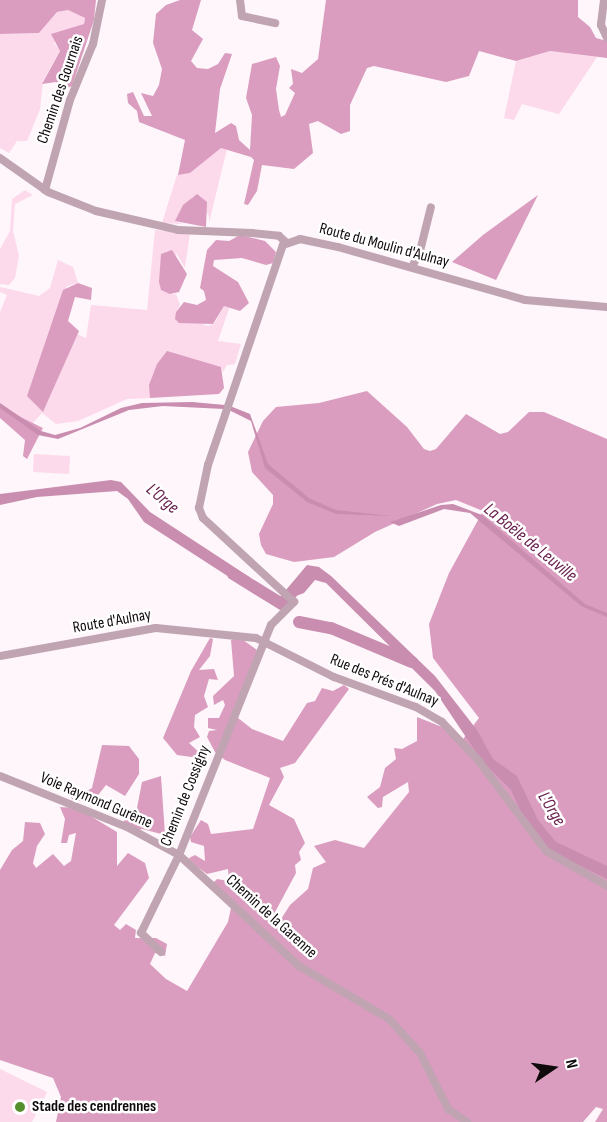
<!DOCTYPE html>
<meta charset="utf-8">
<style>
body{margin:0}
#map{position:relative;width:607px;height:1122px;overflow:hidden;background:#fef6fa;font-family:"Sofia Sans Condensed",sans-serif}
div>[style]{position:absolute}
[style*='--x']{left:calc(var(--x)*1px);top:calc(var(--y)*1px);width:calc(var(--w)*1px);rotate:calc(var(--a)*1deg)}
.green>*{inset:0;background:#fdd9ec}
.forest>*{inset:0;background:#da9dbf}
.water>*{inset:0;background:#c98daf}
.river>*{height:12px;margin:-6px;padding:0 6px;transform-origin:6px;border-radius:6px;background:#c98daf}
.minor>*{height:8px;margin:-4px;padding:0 4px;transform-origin:4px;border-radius:4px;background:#c0a4b2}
.dots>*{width:16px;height:16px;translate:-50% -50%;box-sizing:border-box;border:3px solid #fff;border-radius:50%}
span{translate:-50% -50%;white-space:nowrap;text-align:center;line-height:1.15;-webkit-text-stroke:5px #fff;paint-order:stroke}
.street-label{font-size:16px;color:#100a0d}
.poi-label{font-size:16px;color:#100a0d;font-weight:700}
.left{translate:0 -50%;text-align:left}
.water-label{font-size:18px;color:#69224f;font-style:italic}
.north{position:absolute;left:523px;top:1038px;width:60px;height:60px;-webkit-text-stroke:4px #fff;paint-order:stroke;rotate:77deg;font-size:16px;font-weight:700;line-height:24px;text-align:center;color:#100a0d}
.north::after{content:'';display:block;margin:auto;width:21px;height:27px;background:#100a0d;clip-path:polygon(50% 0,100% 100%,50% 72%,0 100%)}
</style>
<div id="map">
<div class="green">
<div style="clip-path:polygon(68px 10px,85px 18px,84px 24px,54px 43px,60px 50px,43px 81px,40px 109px,27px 141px,17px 141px,9px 153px,0 148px,0 34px,39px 33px,57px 12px)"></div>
<div style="clip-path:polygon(550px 51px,597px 57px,559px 114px,522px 104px,514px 120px,504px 118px,516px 61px)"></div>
<div style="clip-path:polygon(221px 148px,227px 149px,209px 223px,209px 216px,193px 196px,175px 221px,183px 224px,162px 223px,177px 175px,190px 173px)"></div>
<div style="clip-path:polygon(25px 190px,33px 195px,15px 204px,13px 231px,19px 256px,15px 278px,9px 285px,0 284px,0 249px,10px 231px,12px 199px)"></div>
<div style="clip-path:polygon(155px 230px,190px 233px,185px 268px,176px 253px,170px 294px,176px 294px,180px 305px,176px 312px,207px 326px,214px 324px,224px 306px,230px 306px,218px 341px,241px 344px,235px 364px,227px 365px,223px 372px,221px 367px,153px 375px,150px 398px,127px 399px,78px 421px,56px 424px,42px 413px,32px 424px,0 407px,0 312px,7px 295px,0 292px,0 287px,39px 296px,50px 288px,58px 260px,73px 267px,78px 283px,67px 286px,43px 412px,77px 334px,86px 338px,91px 305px,147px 310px)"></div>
<div style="clip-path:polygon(34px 454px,70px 456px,69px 474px,33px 472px)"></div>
<div style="clip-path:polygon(0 1069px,47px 1092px,32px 1122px,0 1122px)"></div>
</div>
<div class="forest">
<div style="clip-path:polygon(0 0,96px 0,94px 20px,72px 86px,67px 88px,56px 82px,42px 84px,60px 51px,51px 34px,84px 24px,85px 18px,68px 10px,57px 12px,39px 33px,0 34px)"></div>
<div style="clip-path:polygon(180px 0,201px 0,192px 30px,203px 39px,191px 61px,197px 68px,208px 69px,218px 64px,225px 53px,232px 54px,220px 89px,215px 133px,231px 123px,236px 126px,239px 140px,250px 150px,252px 115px,246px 98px,252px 64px,276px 57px,280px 66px,276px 89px,279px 110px,281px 117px,285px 115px,295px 93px,289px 88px,293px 84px,291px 69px,302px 73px,318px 59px,326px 0,578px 0,578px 17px,590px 27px,596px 38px,607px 41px,607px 58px,550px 51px,516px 61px,479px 51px,469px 76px,446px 82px,374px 66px,367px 68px,350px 105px,350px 131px,341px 134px,318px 121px,309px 124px,313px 153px,294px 169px,262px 165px,257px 191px,248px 205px,244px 204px,254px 160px,251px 157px,221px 148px,190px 173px,178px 175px,185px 140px,139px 122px,137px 111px,128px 103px,127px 94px,133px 92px,144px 116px,152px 116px,141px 93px,153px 96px,159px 85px,162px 69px,153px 43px,156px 14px,166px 5px)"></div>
<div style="clip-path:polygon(197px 194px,207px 202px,206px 227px,175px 221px,183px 205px)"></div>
<div style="clip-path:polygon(538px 195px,496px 280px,452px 262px,483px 235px)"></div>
<div style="clip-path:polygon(240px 235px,265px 241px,276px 252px,273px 263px,266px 265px,242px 258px,214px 260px,213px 266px,238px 282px,249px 303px,240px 311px,224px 306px,213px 324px,179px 323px,175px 319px,176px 312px,184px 302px,197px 305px,206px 300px,204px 291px,200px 288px,207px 250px,216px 240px,229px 241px)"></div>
<div style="clip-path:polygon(172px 250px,187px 274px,179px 292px,170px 294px,161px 290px,159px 282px,161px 254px)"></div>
<div style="clip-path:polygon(78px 283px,92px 288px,91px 300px,75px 297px,68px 321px,79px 331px,43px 412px,27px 396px,63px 290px)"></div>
<div style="clip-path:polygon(167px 351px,221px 367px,224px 388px,219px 394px,150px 398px,149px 385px,157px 364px)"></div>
<div style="clip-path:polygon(367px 391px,407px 427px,424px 449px,430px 451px,436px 449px,466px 414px,500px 434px,508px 432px,529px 412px,544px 412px,607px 439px,607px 1122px,595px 1122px,603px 1109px,596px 1107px,583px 1122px,56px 1122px,61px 1097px,53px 1078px,0 1060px,0 870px,12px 850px,23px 841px,25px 822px,40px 823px,45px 834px,37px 846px,33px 863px,36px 868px,53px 854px,64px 866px,71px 861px,76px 833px,69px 835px,67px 843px,61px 843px,65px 819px,60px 807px,77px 808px,117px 832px,117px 866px,128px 853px,145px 863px,149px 878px,114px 925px,120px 930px,126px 924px,136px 930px,135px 938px,156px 938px,167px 944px,165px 956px,155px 953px,150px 964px,166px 979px,187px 991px,228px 922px,232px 903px,213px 883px,217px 879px,229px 881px,228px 869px,207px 874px,191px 862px,189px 858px,195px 855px,205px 861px,204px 846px,191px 842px,190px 837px,201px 820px,208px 824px,211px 834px,253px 829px,270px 778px,225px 760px,215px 752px,207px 737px,209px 731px,217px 730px,208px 728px,208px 718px,219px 718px,225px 705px,223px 700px,214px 705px,213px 696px,234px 676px,231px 640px,239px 637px,257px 650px,238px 718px,252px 729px,283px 741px,307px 703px,315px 701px,322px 688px,333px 691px,344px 685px,349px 689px,295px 763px,280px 768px,284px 777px,269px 805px,294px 819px,305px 843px,299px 852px,301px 860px,295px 865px,296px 873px,274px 914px,276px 927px,290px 905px,308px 889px,313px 868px,326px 862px,314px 846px,335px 840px,364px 848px,409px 792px,408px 782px,383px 797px,382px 807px,378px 808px,367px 797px,380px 787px,385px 768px,396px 759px,394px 748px,402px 749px,417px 741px,417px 717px,442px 727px,460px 743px,479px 718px,433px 658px,429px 624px,449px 573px,483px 511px,456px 500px,437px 504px,375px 532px,334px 557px,294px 562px,266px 554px,261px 545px,259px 534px,273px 504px,273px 495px,252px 472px,248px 452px,263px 421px,276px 407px,319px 403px)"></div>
<div style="clip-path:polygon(0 407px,43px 428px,27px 459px,23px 456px,25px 440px,0 418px)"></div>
<div style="clip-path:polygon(210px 638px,213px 639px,210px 656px,199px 670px,214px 669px,218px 680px,209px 679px,204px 696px,208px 707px,195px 715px,194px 727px,200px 737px,189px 743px,202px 755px,199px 758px,177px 755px,163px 738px,191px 671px)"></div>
<div style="clip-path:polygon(102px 745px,129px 746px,139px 759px,139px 774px,125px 796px,106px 785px,92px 803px,73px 800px,68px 794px,71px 790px,87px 791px,92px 788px)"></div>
<div style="clip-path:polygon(161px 776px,165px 835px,142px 829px,133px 832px,123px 822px,137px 808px,142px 782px)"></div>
</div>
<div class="water">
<div style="clip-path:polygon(192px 402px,225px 405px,224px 409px,163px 406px,129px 410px,58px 439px,38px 435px,0 408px,0 403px,41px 431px,55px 435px,80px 428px,121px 408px,142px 403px)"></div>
<div style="clip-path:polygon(230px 406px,250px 414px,268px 464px,309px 498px,336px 510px,392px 516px,336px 514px,307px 502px,265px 468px,251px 421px,229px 410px)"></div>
<div style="clip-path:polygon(111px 480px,121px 482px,150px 512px,251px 578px,243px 586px,144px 522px,128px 499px,117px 491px,37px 497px,0 505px,0 494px)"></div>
<div style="clip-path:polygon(453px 504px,482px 515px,585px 604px,607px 613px,607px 617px,581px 606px,470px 513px,444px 509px,399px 526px,390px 522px,441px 505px)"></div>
<div style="clip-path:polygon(307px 565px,319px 567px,331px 576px,435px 676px,477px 730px,493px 759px,517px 776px,538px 820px,556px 842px,607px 866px,607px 879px,549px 850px,521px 812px,511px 790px,482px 761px,435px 691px,326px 583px,315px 580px,304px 593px,293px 597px,286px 590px)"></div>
</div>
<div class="river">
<div style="--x:233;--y:574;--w:57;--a:31.5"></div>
<div style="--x:282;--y:604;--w:21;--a:-49"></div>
<div style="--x:299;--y:622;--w:33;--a:11"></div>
<div style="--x:331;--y:628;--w:88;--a:22.8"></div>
</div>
<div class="minor">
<div style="--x:240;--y:0;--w:16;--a:83"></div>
<div style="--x:242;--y:16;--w:34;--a:12"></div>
<div style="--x:604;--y:0;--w:25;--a:97"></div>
<div style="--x:601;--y:25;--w:14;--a:65"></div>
<div style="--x:0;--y:158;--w:59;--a:35.3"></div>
<div style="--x:48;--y:192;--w:52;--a:21.6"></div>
<div style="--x:96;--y:211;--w:84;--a:13"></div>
<div style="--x:178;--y:230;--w:74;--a:2.3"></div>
<div style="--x:252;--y:233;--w:27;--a:6"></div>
<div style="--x:279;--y:236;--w:9;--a:41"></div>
<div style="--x:45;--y:190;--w:93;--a:-74.5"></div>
<div style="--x:70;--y:100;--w:61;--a:-67.7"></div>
<div style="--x:93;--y:44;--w:45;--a:-78.4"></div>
<div style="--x:412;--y:267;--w:18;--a:-63"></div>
<div style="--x:420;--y:251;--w:45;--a:-76"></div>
<div style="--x:0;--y:656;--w:158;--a:-10.2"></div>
<div style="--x:156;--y:628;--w:100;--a:5.7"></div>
<div style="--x:256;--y:638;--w:87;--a:26.6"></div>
<div style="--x:334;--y:677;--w:87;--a:20.1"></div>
<div style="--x:416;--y:707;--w:30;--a:30"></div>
<div style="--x:442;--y:722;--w:52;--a:46.5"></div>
<div style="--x:478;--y:760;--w:114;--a:53.2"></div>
<div style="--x:546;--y:851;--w:70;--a:29.8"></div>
<div style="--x:0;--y:776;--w:137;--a:21.9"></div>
<div style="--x:127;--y:827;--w:59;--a:28.3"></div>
<div style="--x:179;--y:855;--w:163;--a:42.8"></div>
<div style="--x:299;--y:966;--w:104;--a:30.5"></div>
<div style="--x:389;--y:1019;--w:46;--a:47.6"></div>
<div style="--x:420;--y:1053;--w:63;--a:63.4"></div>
<div style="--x:448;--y:1109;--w:23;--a:34"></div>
<div style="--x:161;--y:952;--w:28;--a:-136"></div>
<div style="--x:141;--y:933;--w:87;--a:-64"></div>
<div style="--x:179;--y:855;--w:248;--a:-68.2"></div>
<div style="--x:271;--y:625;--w:33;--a:-45"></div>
<div style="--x:294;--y:602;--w:124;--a:-137.3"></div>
<div style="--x:203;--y:518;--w:11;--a:-112"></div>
<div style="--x:199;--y:508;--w:44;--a:-78.2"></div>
<div style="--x:208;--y:465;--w:232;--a:-71.2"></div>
<div style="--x:283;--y:245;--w:18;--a:-19"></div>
<div style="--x:300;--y:239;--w:39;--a:12"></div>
<div style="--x:338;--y:247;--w:194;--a:15.8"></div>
<div style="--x:525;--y:300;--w:82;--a:4.9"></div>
</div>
<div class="dots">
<div style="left:20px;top:1107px;background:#548f2c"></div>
</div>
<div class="street-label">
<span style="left:61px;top:90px;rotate:-71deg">Chemin des Gournais</span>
<span style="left:384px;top:246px;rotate:15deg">Route du Moulin d'Aulnay</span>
<span style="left:112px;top:622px;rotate:-10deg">Route d'Aulnay</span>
<span style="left:384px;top:681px;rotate:22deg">Rue des Prés d'Aulnay</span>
<span style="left:186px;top:796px;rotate:-68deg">Chemin de Cossigny</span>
<span style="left:96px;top:801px;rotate:23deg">Voie Raymond Gurême</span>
<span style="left:271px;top:917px;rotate:42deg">Chemin de la Garenne</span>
</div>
<div class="poi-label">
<span class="left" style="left:32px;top:1107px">Stade des cendrennes</span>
</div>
<div class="water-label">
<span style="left:162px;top:499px;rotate:40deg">L'Orge</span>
<span style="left:530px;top:543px;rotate:39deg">La Boële de Leuville</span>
<span style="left:551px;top:809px;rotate:59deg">L'Orge</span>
</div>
<div class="north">N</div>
</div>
